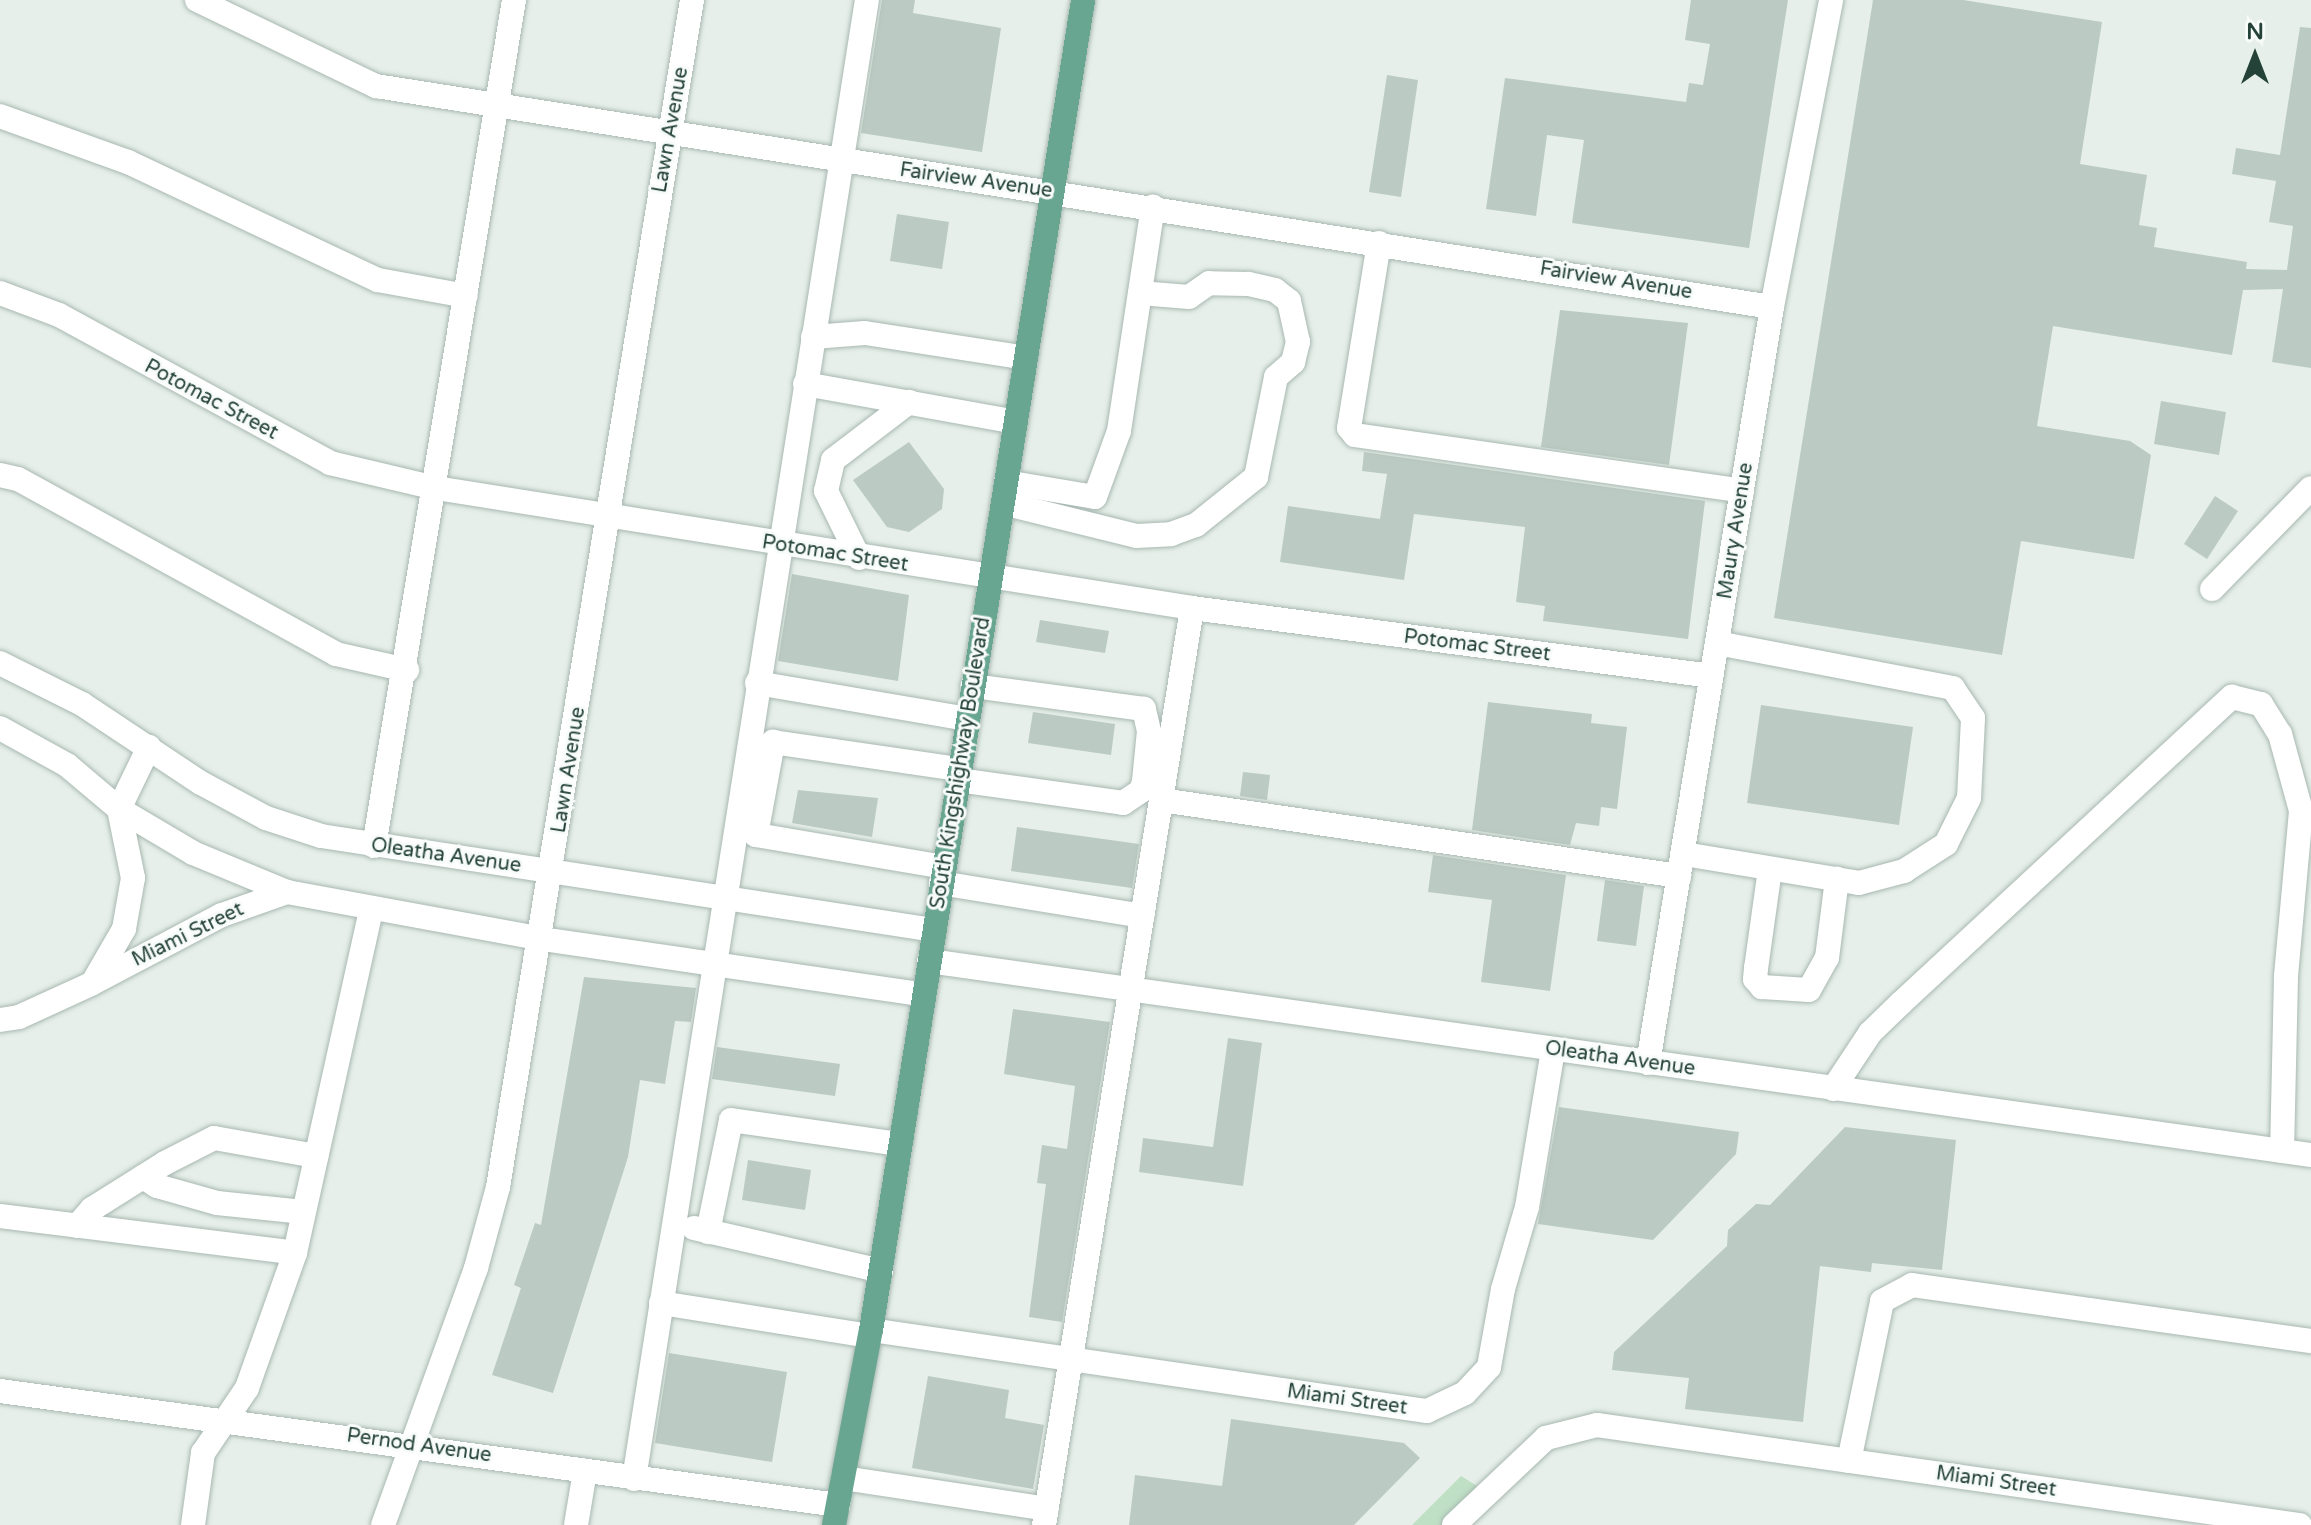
<!DOCTYPE html>
<style>
body{margin:0}
#map{position:relative;width:2311px;height:1525px;overflow:hidden;background:#e6efea;font-family:"Varela Round",sans-serif}
div>[style]{position:absolute}
[style*='--x']{left:calc(var(--x)*1px);top:calc(var(--y)*1px);width:calc(var(--w)*1px);rotate:calc(var(--a)*1deg)}
.green>*{inset:0;background:#bfe0c5}
.building>*{inset:0;background:#bbcac3}
.roads{filter:drop-shadow(0 0 2px #a8b8b1) drop-shadow(0 0 2px #a8b8b1)}
.minor>*{height:24px;margin:-12px;padding:0 12px;transform-origin:12px;border-radius:12px;background:#fff}
.major>*{height:24px;margin:-12px;padding:0 12px;transform-origin:12px;border-radius:12px;background:#69a691}
span{translate:-50% -50%;white-space:nowrap;text-align:center;line-height:1.15;-webkit-text-stroke:6px #f7fbf9;paint-order:stroke}
.street-label{font-size:20px;color:#244238}
.north{position:absolute;left:2215px;top:16px;width:80px;height:80px;-webkit-text-stroke:6px #f7fbf9;paint-order:stroke;rotate:0deg;font-size:22px;font-weight:700;line-height:32px;text-align:center;color:#244238}
.north::after{content:'';display:block;margin:auto;width:28px;height:36px;background:#244238;clip-path:polygon(50% 0,100% 100%,50% 72%,0 100%)}
</style>
<div id="map">
<div class="green">
<div style="clip-path:polygon(1461px 1476px,1482px 1489px,1447px 1525px,1412px 1525px)"></div>
</div>
<div class="building">
<div style="clip-path:polygon(882px 0,915px 0,913px 13px,1001px 28px,982px 152px,861px 133px)"></div>
<div style="clip-path:polygon(1691px 0,1788px 0,1749px 248px,1572px 223px,1584px 140px,1547px 135px,1536px 216px,1486px 209px,1505px 78px,1686px 102px,1689px 83px,1703px 85px,1710px 44px,1685px 40px)"></div>
<div style="clip-path:polygon(1873px 0,1963px 0,2102px 22px,2080px 164px,2147px 175px,2139px 225px,2157px 228px,2154px 247px,2247px 262px,2246px 269px,2287px 270px,2293px 226px,2269px 222px,2276px 181px,2232px 174px,2236px 148px,2280px 155px,2300px 27px,2311px 28px,2311px 368px,2272px 362px,2283px 289px,2243px 290px,2232px 355px,2053px 326px,2037px 426px,2130px 441px,2151px 455px,2134px 559px,2021px 541px,2002px 655px,1774px 618px)"></div>
<div style="clip-path:polygon(1387px 75px,1418px 80px,1401px 197px,1369px 192px)"></div>
<div style="clip-path:polygon(897px 214px,949px 222px,942px 269px,890px 261px)"></div>
<div style="clip-path:polygon(1560px 310px,1688px 323px,1669px 465px,1541px 447px)"></div>
<div style="clip-path:polygon(2161px 401px,2226px 412px,2219px 455px,2154px 444px)"></div>
<div style="clip-path:polygon(909px 442px,944px 489px,942px 509px,909px 532px,887px 527px,853px 480px)"></div>
<div style="clip-path:polygon(1364px 452px,1705px 501px,1688px 639px,1543px 621px,1545px 606px,1516px 602px,1525px 527px,1414px 514px,1404px 580px,1280px 562px,1288px 506px,1380px 519px,1387px 474px,1362px 471px)"></div>
<div style="clip-path:polygon(2215px 496px,2238px 511px,2207px 559px,2184px 544px)"></div>
<div style="clip-path:polygon(792px 574px,909px 595px,898px 681px,778px 661px)"></div>
<div style="clip-path:polygon(1040px 620px,1109px 631px,1105px 653px,1036px 642px)"></div>
<div style="clip-path:polygon(1488px 702px,1592px 714px,1591px 723px,1627px 727px,1617px 809px,1601px 807px,1599px 826px,1576px 823px,1570px 845px,1472px 830px)"></div>
<div style="clip-path:polygon(1761px 705px,1913px 727px,1899px 825px,1747px 803px)"></div>
<div style="clip-path:polygon(1033px 712px,1115px 724px,1111px 755px,1028px 743px)"></div>
<div style="clip-path:polygon(1243px 772px,1270px 775px,1267px 800px,1240px 796px)"></div>
<div style="clip-path:polygon(798px 790px,878px 798px,872px 837px,792px 823px)"></div>
<div style="clip-path:polygon(1017px 827px,1139px 844px,1132px 888px,1011px 871px)"></div>
<div style="clip-path:polygon(1433px 855px,1566px 875px,1550px 991px,1481px 982px,1492px 900px,1428px 892px)"></div>
<div style="clip-path:polygon(1605px 880px,1644px 886px,1636px 946px,1597px 941px)"></div>
<div style="clip-path:polygon(584px 977px,696px 988px,691px 1022px,675px 1021px,665px 1084px,640px 1080px,628px 1157px,553px 1393px,492px 1375px,521px 1288px,514px 1285px,535px 1223px,541px 1225px)"></div>
<div style="clip-path:polygon(1013px 1009px,1110px 1022px,1062px 1322px,1029px 1317px,1046px 1184px,1037px 1183px,1042px 1145px,1067px 1149px,1075px 1086px,1004px 1074px)"></div>
<div style="clip-path:polygon(1228px 1038px,1262px 1043px,1243px 1186px,1139px 1172px,1143px 1138px,1213px 1147px)"></div>
<div style="clip-path:polygon(717px 1047px,840px 1064px,835px 1096px,712px 1079px)"></div>
<div style="clip-path:polygon(1559px 1107px,1739px 1132px,1736px 1154px,1653px 1240px,1538px 1224px)"></div>
<div style="clip-path:polygon(1845px 1127px,1956px 1140px,1942px 1270px,1872px 1263px,1871px 1272px,1820px 1266px,1803px 1422px,1685px 1409px,1689px 1378px,1612px 1370px,1614px 1352px,1727px 1246px,1728px 1230px,1756px 1204px,1770px 1205px)"></div>
<div style="clip-path:polygon(748px 1160px,811px 1170px,805px 1210px,742px 1200px)"></div>
<div style="clip-path:polygon(669px 1353px,787px 1372px,772px 1462px,655px 1443px)"></div>
<div style="clip-path:polygon(928px 1376px,1009px 1390px,1005px 1418px,1044px 1425px,1033px 1489px,912px 1468px)"></div>
<div style="clip-path:polygon(1231px 1419px,1404px 1443px,1420px 1458px,1354px 1525px,1129px 1525px,1135px 1475px,1222px 1486px)"></div>
</div>
<div class="roads">
<div class="minor">
<div style="--x:197;--y:0;--w:199;--a:25.7"></div>
<div style="--x:376;--y:86;--w:1413;--a:9"></div>
<div style="--x:0;--y:116;--w:136;--a:19.8"></div>
<div style="--x:128;--y:162;--w:276;--a:25.3"></div>
<div style="--x:378;--y:280;--w:89;--a:10.3"></div>
<div style="--x:1379;--y:243;--w:187;--a:99.2"></div>
<div style="--x:1349;--y:428;--w:9;--a:49"></div>
<div style="--x:1355;--y:435;--w:391;--a:8.2"></div>
<div style="--x:0;--y:293;--w:63;--a:20.4"></div>
<div style="--x:59;--y:315;--w:309;--a:28.6"></div>
<div style="--x:330;--y:463;--w:109;--a:13.3"></div>
<div style="--x:436;--y:488;--w:765;--a:9.02"></div>
<div style="--x:1192;--y:608;--w:524;--a:7.45"></div>
<div style="--x:813;--y:337;--w:52;--a:-4.4"></div>
<div style="--x:865;--y:333;--w:163;--a:8.8"></div>
<div style="--x:805;--y:384;--w:214;--a:10.2"></div>
<div style="--x:0;--y:475;--w:18;--a:13"></div>
<div style="--x:18;--y:479;--w:363;--a:28.8"></div>
<div style="--x:336;--y:654;--w:73;--a:12.7"></div>
<div style="--x:1006;--y:482;--w:90;--a:9.6"></div>
<div style="--x:1095;--y:497;--w:70;--a:-70"></div>
<div style="--x:1119;--y:431;--w:227;--a:-81.4"></div>
<div style="--x:1003;--y:503;--w:137;--a:13.9"></div>
<div style="--x:1136;--y:536;--w:35;--a:-3"></div>
<div style="--x:1171;--y:534;--w:27;--a:-20"></div>
<div style="--x:1196;--y:525;--w:77;--a:-38.7"></div>
<div style="--x:1256;--y:477;--w:102;--a:-78.7"></div>
<div style="--x:1276;--y:377;--w:23;--a:-41"></div>
<div style="--x:1293;--y:362;--w:21;--a:-76"></div>
<div style="--x:1298;--y:342;--w:42;--a:-102.4"></div>
<div style="--x:1289;--y:301;--w:18;--a:-142"></div>
<div style="--x:1275;--y:290;--w:28;--a:-167"></div>
<div style="--x:1248;--y:284;--w:39;--a:-179"></div>
<div style="--x:1209;--y:283;--w:24;--a:145"></div>
<div style="--x:1189;--y:297;--w:49;--a:-175.3"></div>
<div style="--x:859;--y:558;--w:75;--a:-116.2"></div>
<div style="--x:826;--y:491;--w:32;--a:-77"></div>
<div style="--x:833;--y:460;--w:96;--a:-37.3"></div>
<div style="--x:2212;--y:589;--w:141;--a:-45.6"></div>
<div style="--x:0;--y:663;--w:92;--a:26.6"></div>
<div style="--x:82;--y:704;--w:143;--a:33.6"></div>
<div style="--x:201;--y:783;--w:74;--a:28.3"></div>
<div style="--x:266;--y:818;--w:58;--a:18.1"></div>
<div style="--x:321;--y:836;--w:620;--a:8.72"></div>
<div style="--x:757;--y:683;--w:214;--a:9.7"></div>
<div style="--x:0;--y:728;--w:77;--a:28.9"></div>
<div style="--x:67;--y:765;--w:68;--a:40.2"></div>
<div style="--x:119;--y:809;--w:86;--a:30.7"></div>
<div style="--x:193;--y:853;--w:102;--a:22.5"></div>
<div style="--x:287;--y:892;--w:259;--a:10.4"></div>
<div style="--x:542;--y:939;--w:386;--a:8.3"></div>
<div style="--x:958;--y:780;--w:167;--a:7.9"></div>
<div style="--x:1123;--y:803;--w:22;--a:-34"></div>
<div style="--x:1141;--y:791;--w:10;--a:-73"></div>
<div style="--x:1144;--y:781;--w:50;--a:-84.3"></div>
<div style="--x:1149;--y:731;--w:23;--a:-103"></div>
<div style="--x:1144;--y:709;--w:173;--a:-172.3"></div>
<div style="--x:1161;--y:800;--w:524;--a:8.35"></div>
<div style="--x:374;--y:846;--w:858;--a:-80.6"></div>
<div style="--x:1684;--y:854;--w:177;--a:9.4"></div>
<div style="--x:1859;--y:883;--w:47;--a:-14.9"></div>
<div style="--x:1904;--y:871;--w:50;--a:-32.7"></div>
<div style="--x:1946;--y:844;--w:51;--a:-63.4"></div>
<div style="--x:1969;--y:798;--w:80;--a:-87.1"></div>
<div style="--x:1973;--y:718;--w:36;--a:-124"></div>
<div style="--x:1953;--y:688;--w:240;--a:-169.2"></div>
<div style="--x:944;--y:867;--w:191;--a:-170.3"></div>
<div style="--x:756;--y:835;--w:95;--a:-79.6"></div>
<div style="--x:773;--y:742;--w:188;--a:8.3"></div>
<div style="--x:1770;--y:869;--w:100;--a:98"></div>
<div style="--x:1756;--y:968;--w:11;--a:95"></div>
<div style="--x:1755;--y:979;--w:11;--a:49"></div>
<div style="--x:1762;--y:987;--w:47;--a:3.7"></div>
<div style="--x:1809;--y:990;--w:37;--a:-61"></div>
<div style="--x:1827;--y:958;--w:80;--a:-82.8"></div>
<div style="--x:941;--y:883;--w:204;--a:9.3"></div>
<div style="--x:929;--y:961;--w:1396;--a:7.99"></div>
<div style="--x:95;--y:979;--w:58;--a:-59.9"></div>
<div style="--x:124;--y:929;--w:52;--a:-80"></div>
<div style="--x:133;--y:878;--w:70;--a:-101.5"></div>
<div style="--x:119;--y:809;--w:69;--a:-64.2"></div>
<div style="--x:0;--y:1020;--w:19;--a:-9"></div>
<div style="--x:19;--y:1017;--w:79;--a:-24.6"></div>
<div style="--x:91;--y:984;--w:148;--a:-27.8"></div>
<div style="--x:222;--y:915;--w:69;--a:-19.5"></div>
<div style="--x:1648;--y:1063;--w:766;--a:-80.69"></div>
<div style="--x:1772;--y:307;--w:313;--a:-79.1"></div>
<div style="--x:1833;--y:1089;--w:67;--a:-56.5"></div>
<div style="--x:1870;--y:1033;--w:43;--a:-44.1"></div>
<div style="--x:1901;--y:1003;--w:451;--a:-42.8"></div>
<div style="--x:2232;--y:697;--w:30;--a:14"></div>
<div style="--x:2261;--y:704;--w:36;--a:58"></div>
<div style="--x:2280;--y:734;--w:80;--a:74.7"></div>
<div style="--x:2301;--y:811;--w:167;--a:95.2"></div>
<div style="--x:2286;--y:977;--w:174;--a:91.3"></div>
<div style="--x:143;--y:1177;--w:17;--a:33"></div>
<div style="--x:157;--y:1186;--w:62;--a:15.8"></div>
<div style="--x:217;--y:1203;--w:87;--a:5.9"></div>
<div style="--x:0;--y:1216;--w:297;--a:7.1"></div>
<div style="--x:77;--y:1226;--w:23;--a:-49"></div>
<div style="--x:92;--y:1209;--w:86;--a:-32.2"></div>
<div style="--x:165;--y:1163;--w:55;--a:-27"></div>
<div style="--x:214;--y:1138;--w:104;--a:10"></div>
<div style="--x:694;--y:1228;--w:192;--a:12.9"></div>
<div style="--x:708;--y:1232;--w:114;--a:-78.4"></div>
<div style="--x:731;--y:1120;--w:171;--a:8.1"></div>
<div style="--x:661;--y:1303;--w:212;--a:9"></div>
<div style="--x:871;--y:1330;--w:562;--a:8.29"></div>
<div style="--x:1427;--y:1411;--w:42;--a:-25.3"></div>
<div style="--x:1465;--y:1393;--w:35;--a:-47"></div>
<div style="--x:1489;--y:1367;--w:79;--a:-79.8"></div>
<div style="--x:1503;--y:1289;--w:85;--a:-73.7"></div>
<div style="--x:1527;--y:1207;--w:159;--a:-80.6"></div>
<div style="--x:0;--y:1391;--w:846;--a:7.75"></div>
<div style="--x:1849;--y:1461;--w:163;--a:-78.3"></div>
<div style="--x:1882;--y:1301;--w:34;--a:-28"></div>
<div style="--x:1912;--y:1285;--w:403;--a:8"></div>
<div style="--x:843;--y:1478;--w:206;--a:8.6"></div>
<div style="--x:634;--y:1479;--w:1497;--a:-81.05"></div>
<div style="--x:193;--y:1525;--w:73;--a:-82.1"></div>
<div style="--x:203;--y:1453;--w:78;--a:-55.9"></div>
<div style="--x:247;--y:1388;--w:143;--a:-70.4"></div>
<div style="--x:295;--y:1253;--w:352;--a:-77.5"></div>
<div style="--x:383;--y:1525;--w:273;--a:-70.1"></div>
<div style="--x:476;--y:1268;--w:84;--a:-74.8"></div>
<div style="--x:498;--y:1187;--w:1203;--a:-80.72"></div>
<div style="--x:576;--y:1525;--w:55;--a:-80.5"></div>
<div style="--x:1044;--y:1525;--w:929;--a:-80.83"></div>
<div style="--x:1454;--y:1525;--w:127;--a:-43.4"></div>
<div style="--x:1546;--y:1438;--w:53;--a:-14.3"></div>
<div style="--x:1597;--y:1425;--w:710;--a:8.1"></div>
</div>
<div class="major">
<div style="--x:834;--y:1525;--w:198;--a:-79.3"></div>
<div style="--x:871;--y:1330;--w:1347;--a:-80.94"></div>
</div>
</div>
<div class="street-label">
<span style="left:671px;top:130px;rotate:-80deg">Lawn Avenue</span>
<span style="left:976px;top:181px;rotate:8deg">Fairview Avenue</span>
<span style="left:1616px;top:281px;rotate:9deg">Fairview Avenue</span>
<span style="left:211px;top:400px;rotate:28deg">Potomac Street</span>
<span style="left:1736px;top:531px;rotate:-81deg">Maury Avenue</span>
<span style="left:835px;top:554px;rotate:9deg">Potomac Street</span>
<span style="left:1477px;top:646px;rotate:7deg">Potomac Street</span>
<span style="left:961px;top:763px;rotate:-81deg">South Kingshighway Boulevard</span>
<span style="left:569px;top:770px;rotate:-81deg">Lawn Avenue</span>
<span style="left:446px;top:856px;rotate:8deg">Oleatha Avenue</span>
<span style="left:188px;top:935px;rotate:-26deg">Miami Street</span>
<span style="left:1620px;top:1059px;rotate:8deg">Oleatha Avenue</span>
<span style="left:1347px;top:1400px;rotate:8deg">Miami Street</span>
<span style="left:419px;top:1446px;rotate:8deg">Pernod Avenue</span>
<span style="left:1996px;top:1482px;rotate:8deg">Miami Street</span>
</div>
<div class="north">N</div>
</div>
